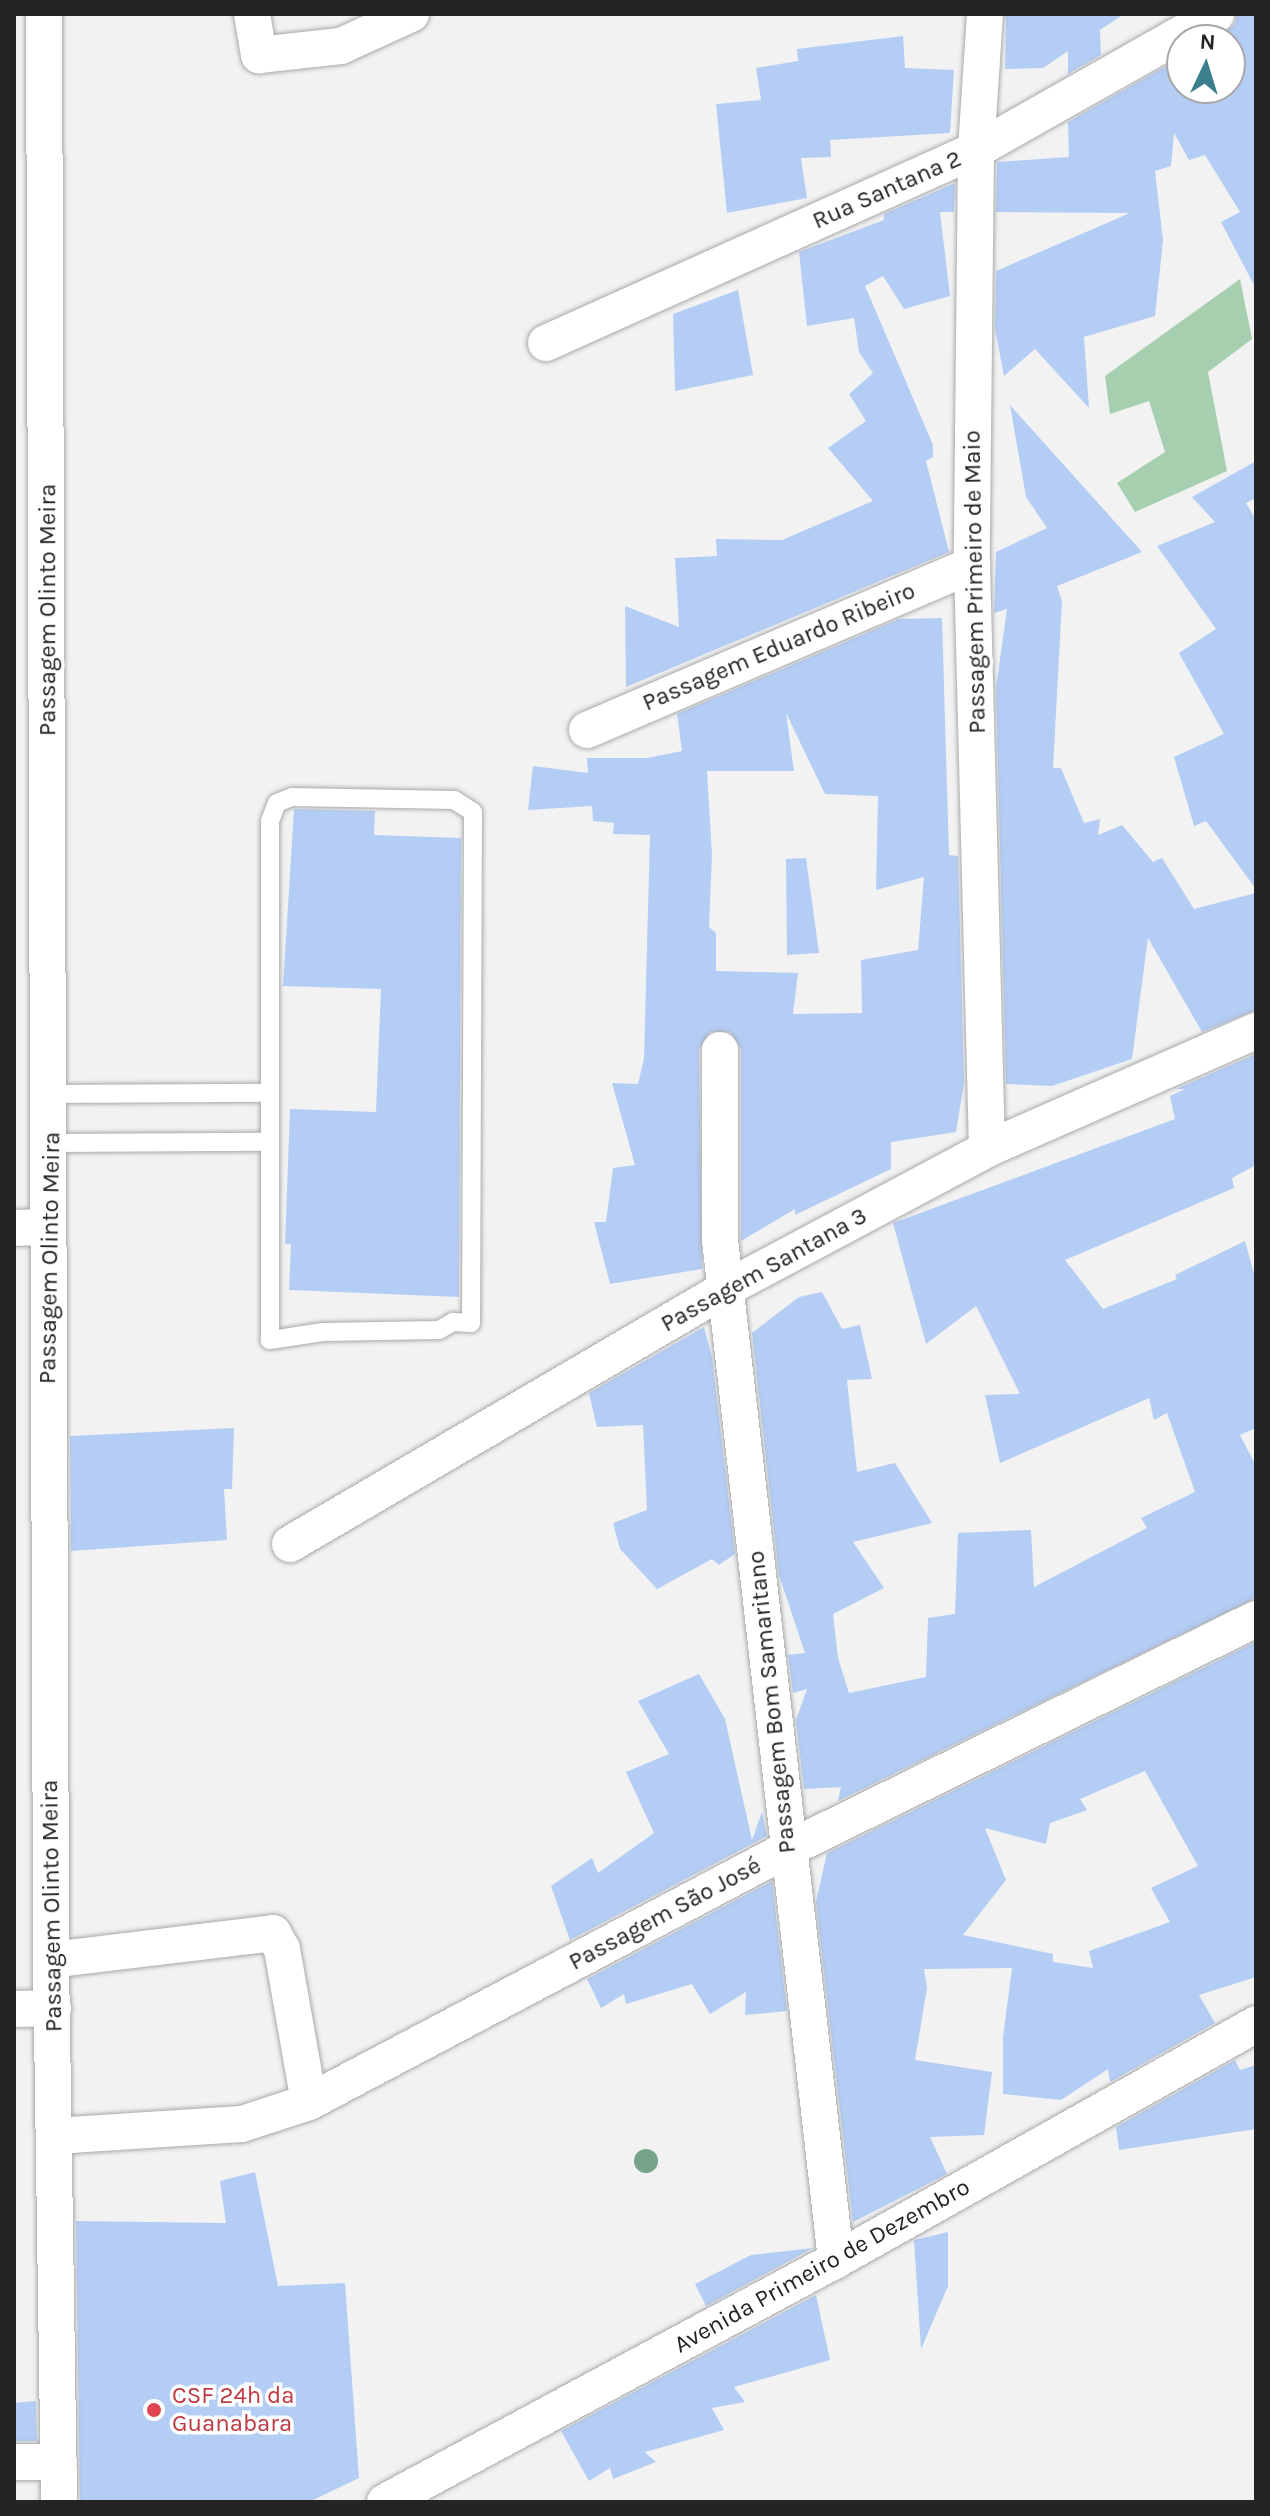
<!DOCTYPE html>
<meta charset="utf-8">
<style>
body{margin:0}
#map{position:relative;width:1270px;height:2516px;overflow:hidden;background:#f2f2f3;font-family:Karla,sans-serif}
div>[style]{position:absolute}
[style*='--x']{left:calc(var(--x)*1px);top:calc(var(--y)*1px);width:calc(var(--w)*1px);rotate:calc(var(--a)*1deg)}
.green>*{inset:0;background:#a5cfaf}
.building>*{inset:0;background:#b4cdf5}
.roads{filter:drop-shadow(0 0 2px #a8a9aa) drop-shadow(0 0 2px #a8a9aa)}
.service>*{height:18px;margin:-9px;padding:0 9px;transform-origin:9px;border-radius:9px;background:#fff}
.minor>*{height:36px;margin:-18px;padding:0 18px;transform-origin:18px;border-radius:18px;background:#fff}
.trees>*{width:24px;height:24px;margin:-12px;border-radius:50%;background:#76a38a}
.dots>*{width:22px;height:22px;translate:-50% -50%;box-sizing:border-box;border:4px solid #fff;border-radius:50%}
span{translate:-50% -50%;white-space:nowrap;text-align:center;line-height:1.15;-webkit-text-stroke:7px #fff;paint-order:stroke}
.street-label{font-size:24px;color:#242425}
.health-label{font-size:24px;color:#be3a42}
.left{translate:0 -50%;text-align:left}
.frame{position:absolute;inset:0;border:16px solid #242425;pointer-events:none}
.north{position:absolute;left:1166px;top:24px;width:80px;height:80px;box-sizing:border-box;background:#fff;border:2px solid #a7a7a8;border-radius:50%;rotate:4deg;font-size:22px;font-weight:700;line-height:32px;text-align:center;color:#242425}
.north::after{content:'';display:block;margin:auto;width:28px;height:36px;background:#3a7f8c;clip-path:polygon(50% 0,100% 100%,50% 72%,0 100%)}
</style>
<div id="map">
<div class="green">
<div style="clip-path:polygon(1240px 279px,1252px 339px,1208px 372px,1227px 471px,1135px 512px,1117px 483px,1165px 452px,1149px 401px,1110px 414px,1105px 376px)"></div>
</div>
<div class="building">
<div style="clip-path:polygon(1006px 14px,1124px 14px,1100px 30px,1101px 55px,1068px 74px,1068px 51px,1043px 68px,1005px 69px)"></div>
<div style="clip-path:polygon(1237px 14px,1256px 14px,1256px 289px,1221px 222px,1240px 212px,1205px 155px,1189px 160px,1174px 133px,1171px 166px,1155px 171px,1163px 240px,1155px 316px,1084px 337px,1089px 408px,1035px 349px,1004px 376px,995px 329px,996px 271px,1130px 213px,996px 212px,997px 162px,1069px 157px,1068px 122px,1182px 57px,1182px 88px,1230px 88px,1230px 40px,1213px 40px,1234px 25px)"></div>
<div style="clip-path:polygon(903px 36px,905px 68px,954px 70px,950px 133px,830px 140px,831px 157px,801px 158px,807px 198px,727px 213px,716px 104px,761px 100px,756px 68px,798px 61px,797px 49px)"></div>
<div style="clip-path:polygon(955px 183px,954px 212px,940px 212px,950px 296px,904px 309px,883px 276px,865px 286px,933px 445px,933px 457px,926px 461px,949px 552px,626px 687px,625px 606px,679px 627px,675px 558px,717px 556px,716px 539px,782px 540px,873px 501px,828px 448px,866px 421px,849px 394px,873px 373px,859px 352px,854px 318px,807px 326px,799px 252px,884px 220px,884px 214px)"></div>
<div style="clip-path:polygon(738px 290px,753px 375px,675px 391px,673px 314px)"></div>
<div style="clip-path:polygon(1010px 405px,1142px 552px,1057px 586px,1062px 601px,1053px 768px,1061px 768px,1084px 823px,1100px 819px,1098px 835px,1122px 825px,1153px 862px,1162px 858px,1194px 909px,1256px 893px,1256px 1010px,1202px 1032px,1148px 938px,1132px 1059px,1052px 1086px,1006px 1084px,996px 688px,1007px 609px,994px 613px,996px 552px,1047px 528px,1026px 497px)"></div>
<div style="clip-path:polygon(1256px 461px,1256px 498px,1246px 503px,1256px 520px,1256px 889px,1206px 821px,1194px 826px,1174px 757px,1224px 734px,1179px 653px,1216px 629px,1157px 546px,1215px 522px,1192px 497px)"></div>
<div style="clip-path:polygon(evenodd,942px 618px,949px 855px,958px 856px,964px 1083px,956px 1132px,891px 1142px,891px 1169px,795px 1215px,795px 1209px,741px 1241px,741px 1049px,730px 1032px,710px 1032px,699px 1050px,702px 1269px,610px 1284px,594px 1222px,606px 1222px,613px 1168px,635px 1165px,612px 1083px,638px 1084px,644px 1058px,650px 835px,613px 834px,614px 823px,593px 821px,592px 806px,528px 810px,533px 766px,588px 773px,587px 758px,647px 758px,682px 751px,677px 714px,899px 619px,942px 618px,786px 713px,825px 794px,878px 796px,876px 890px,924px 877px,918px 950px,861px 960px,862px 1013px,793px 1014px,798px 973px,716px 971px,716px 933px,709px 927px,712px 854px,707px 771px,794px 771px,786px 713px)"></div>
<div style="clip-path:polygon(294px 809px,375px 811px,374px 835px,461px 838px,459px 1297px,289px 1290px,291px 1244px,285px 1244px,290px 1109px,376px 1112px,381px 989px,283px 986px)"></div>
<div style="clip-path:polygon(806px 858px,819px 953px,787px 955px,786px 859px)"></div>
<div style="clip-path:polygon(1256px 1054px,1256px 1165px,1232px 1178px,1234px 1188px,1065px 1260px,1103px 1309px,1177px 1279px,1175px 1275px,1245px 1241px,1256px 1281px,1256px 1428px,1240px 1435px,1256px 1466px,1256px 1598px,838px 1801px,841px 1787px,804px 1789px,796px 1720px,807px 1689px,793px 1693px,788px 1655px,805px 1653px,779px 1575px,752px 1333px,799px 1297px,822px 1292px,842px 1329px,860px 1325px,872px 1379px,847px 1380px,857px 1472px,895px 1463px,932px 1523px,853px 1542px,884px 1588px,833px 1614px,838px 1658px,849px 1693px,926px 1677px,928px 1618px,955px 1614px,958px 1533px,1031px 1530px,1034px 1587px,1147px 1528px,1141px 1518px,1195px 1492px,1167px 1413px,1154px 1420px,1149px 1398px,1000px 1463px,985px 1395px,1020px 1394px,976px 1306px,926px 1344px,893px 1223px,1175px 1119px,1170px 1096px,1185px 1089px,1176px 1089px)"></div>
<div style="clip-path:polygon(704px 1327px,712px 1357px,735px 1554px,719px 1565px,712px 1559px,657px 1589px,620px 1549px,613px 1523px,647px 1510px,643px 1425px,597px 1427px,589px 1393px)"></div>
<div style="clip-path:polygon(234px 1428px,232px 1489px,224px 1489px,227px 1540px,71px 1551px,70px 1436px)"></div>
<div style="clip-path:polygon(evenodd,1256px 1642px,1256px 1977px,1199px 1995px,1215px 2023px,1110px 2082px,1108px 2069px,1061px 2100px,1003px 2094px,1003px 2037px,1012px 1968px,924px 1969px,927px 1988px,915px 2060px,992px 2072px,984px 2135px,930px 2137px,947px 2174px,853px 2222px,816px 1902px,827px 1853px,1256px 1642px,1145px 1771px,1198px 1866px,1151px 1888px,1170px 1922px,1089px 1951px,1093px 1968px,1053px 1962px,1053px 1954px,963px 1935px,1006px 1880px,985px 1828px,1046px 1844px,1050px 1823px,1087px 1810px,1080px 1799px,1145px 1771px)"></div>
<div style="clip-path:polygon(699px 1674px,725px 1719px,752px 1840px,762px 1812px,767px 1836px,570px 1940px,551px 1886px,592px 1858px,598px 1873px,654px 1833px,626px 1772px,669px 1754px,638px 1701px)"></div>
<div style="clip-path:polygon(772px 1881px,787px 2011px,745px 2015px,746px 1992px,710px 2014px,692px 1984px,626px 2004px,624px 1994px,601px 2008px,587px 1979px)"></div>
<div style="clip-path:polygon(1235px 2060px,1240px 2070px,1256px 2065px,1256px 2129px,1119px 2150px,1116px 2127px)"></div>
<div style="clip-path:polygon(255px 2172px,278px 2286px,345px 2283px,359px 2478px,309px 2502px,80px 2502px,76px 2221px,226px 2223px,220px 2181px)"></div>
<div style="clip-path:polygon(948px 2232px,948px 2286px,921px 2349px,914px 2240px)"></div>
<div style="clip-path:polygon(813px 2248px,706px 2306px,695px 2284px,751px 2255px)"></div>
<div style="clip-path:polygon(816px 2295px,830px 2360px,734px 2387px,745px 2402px,712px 2408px,724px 2430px,645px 2452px,656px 2462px,613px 2479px,610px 2468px,589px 2481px,561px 2431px)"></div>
<div style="clip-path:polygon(36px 2401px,37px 2441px,14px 2441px,14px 2403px)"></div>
</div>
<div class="roads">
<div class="service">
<div style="--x:292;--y:797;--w:162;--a:1.1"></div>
<div style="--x:454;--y:800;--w:22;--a:32"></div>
<div style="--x:473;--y:812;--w:511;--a:90.22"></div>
<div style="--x:471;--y:1323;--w:18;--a:-177"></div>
<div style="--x:453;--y:1322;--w:16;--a:150"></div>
<div style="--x:439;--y:1330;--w:116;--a:179"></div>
<div style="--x:323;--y:1332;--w:54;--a:171.4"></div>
<div style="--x:270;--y:1340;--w:519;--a:-90"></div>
<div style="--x:270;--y:821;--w:19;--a:-69"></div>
<div style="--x:277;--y:803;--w:16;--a:-22"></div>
<div style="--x:51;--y:1094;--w:219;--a:-0.3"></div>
<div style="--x:51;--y:1143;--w:219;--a:-0.3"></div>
</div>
<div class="minor">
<div style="--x:44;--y:14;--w:1946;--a:89.79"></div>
<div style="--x:51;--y:1960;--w:542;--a:89.15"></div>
<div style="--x:252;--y:14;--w:42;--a:80.3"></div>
<div style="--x:259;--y:55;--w:82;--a:-6.3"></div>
<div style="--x:341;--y:46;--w:77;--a:-24.6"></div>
<div style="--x:985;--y:14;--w:136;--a:93.8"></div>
<div style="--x:976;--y:150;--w:415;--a:90.6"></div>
<div style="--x:972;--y:565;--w:584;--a:88.53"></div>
<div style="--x:546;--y:343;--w:471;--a:-24.2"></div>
<div style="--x:976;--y:150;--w:276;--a:-29.5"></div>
<div style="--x:587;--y:730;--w:419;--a:-23.2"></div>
<div style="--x:720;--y:1050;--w:190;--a:90"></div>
<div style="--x:720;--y:1240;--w:1027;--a:83.51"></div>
<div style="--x:14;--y:1228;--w:34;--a:-2"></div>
<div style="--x:290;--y:1544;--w:509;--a:-30.35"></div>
<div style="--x:729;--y:1287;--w:293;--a:-28.1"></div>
<div style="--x:987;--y:1149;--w:294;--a:-23.7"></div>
<div style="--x:51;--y:1960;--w:224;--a:-6.9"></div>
<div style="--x:273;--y:1933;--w:18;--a:61"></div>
<div style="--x:282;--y:1949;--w:155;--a:80"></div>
<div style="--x:14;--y:2009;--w:39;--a:-1"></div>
<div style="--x:55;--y:2136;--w:187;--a:-3.7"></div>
<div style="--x:242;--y:2124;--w:71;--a:-18.2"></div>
<div style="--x:309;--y:2102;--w:542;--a:-27.84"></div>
<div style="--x:788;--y:1849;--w:521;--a:-26.17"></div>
<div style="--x:14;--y:2462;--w:45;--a:0"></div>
<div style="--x:385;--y:2502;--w:512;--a:-28.22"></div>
<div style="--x:836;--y:2260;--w:482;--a:-29.3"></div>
</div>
</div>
<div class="trees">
<div style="left:646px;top:2161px"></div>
</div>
<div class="dots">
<div style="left:154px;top:2410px;background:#e0444e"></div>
</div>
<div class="street-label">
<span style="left:887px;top:190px;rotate:-24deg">Rua Santana 2</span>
<span style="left:975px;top:582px;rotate:-91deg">Passagem Primeiro de Maio</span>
<span style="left:48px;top:610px;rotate:-90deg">Passagem Olinto Meira</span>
<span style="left:779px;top:647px;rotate:-23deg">Passagem Eduardo Ribeiro</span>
<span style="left:50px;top:1258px;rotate:-89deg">Passagem Olinto Meira</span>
<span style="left:764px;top:1270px;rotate:-29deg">Passagem Santana 3</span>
<span style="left:772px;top:1702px;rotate:-96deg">Passagem Bom Samaritano</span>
<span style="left:52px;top:1906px;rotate:-91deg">Passagem Olinto Meira</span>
<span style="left:665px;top:1914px;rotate:-28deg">Passagem São José</span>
<span style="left:822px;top:2266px;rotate:-29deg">Avenida Primeiro de Dezembro</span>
</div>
<div class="health-label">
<span class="left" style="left:172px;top:2410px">CSF 24h da<br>Guanabara</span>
</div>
<div class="frame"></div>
<div class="north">N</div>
</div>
